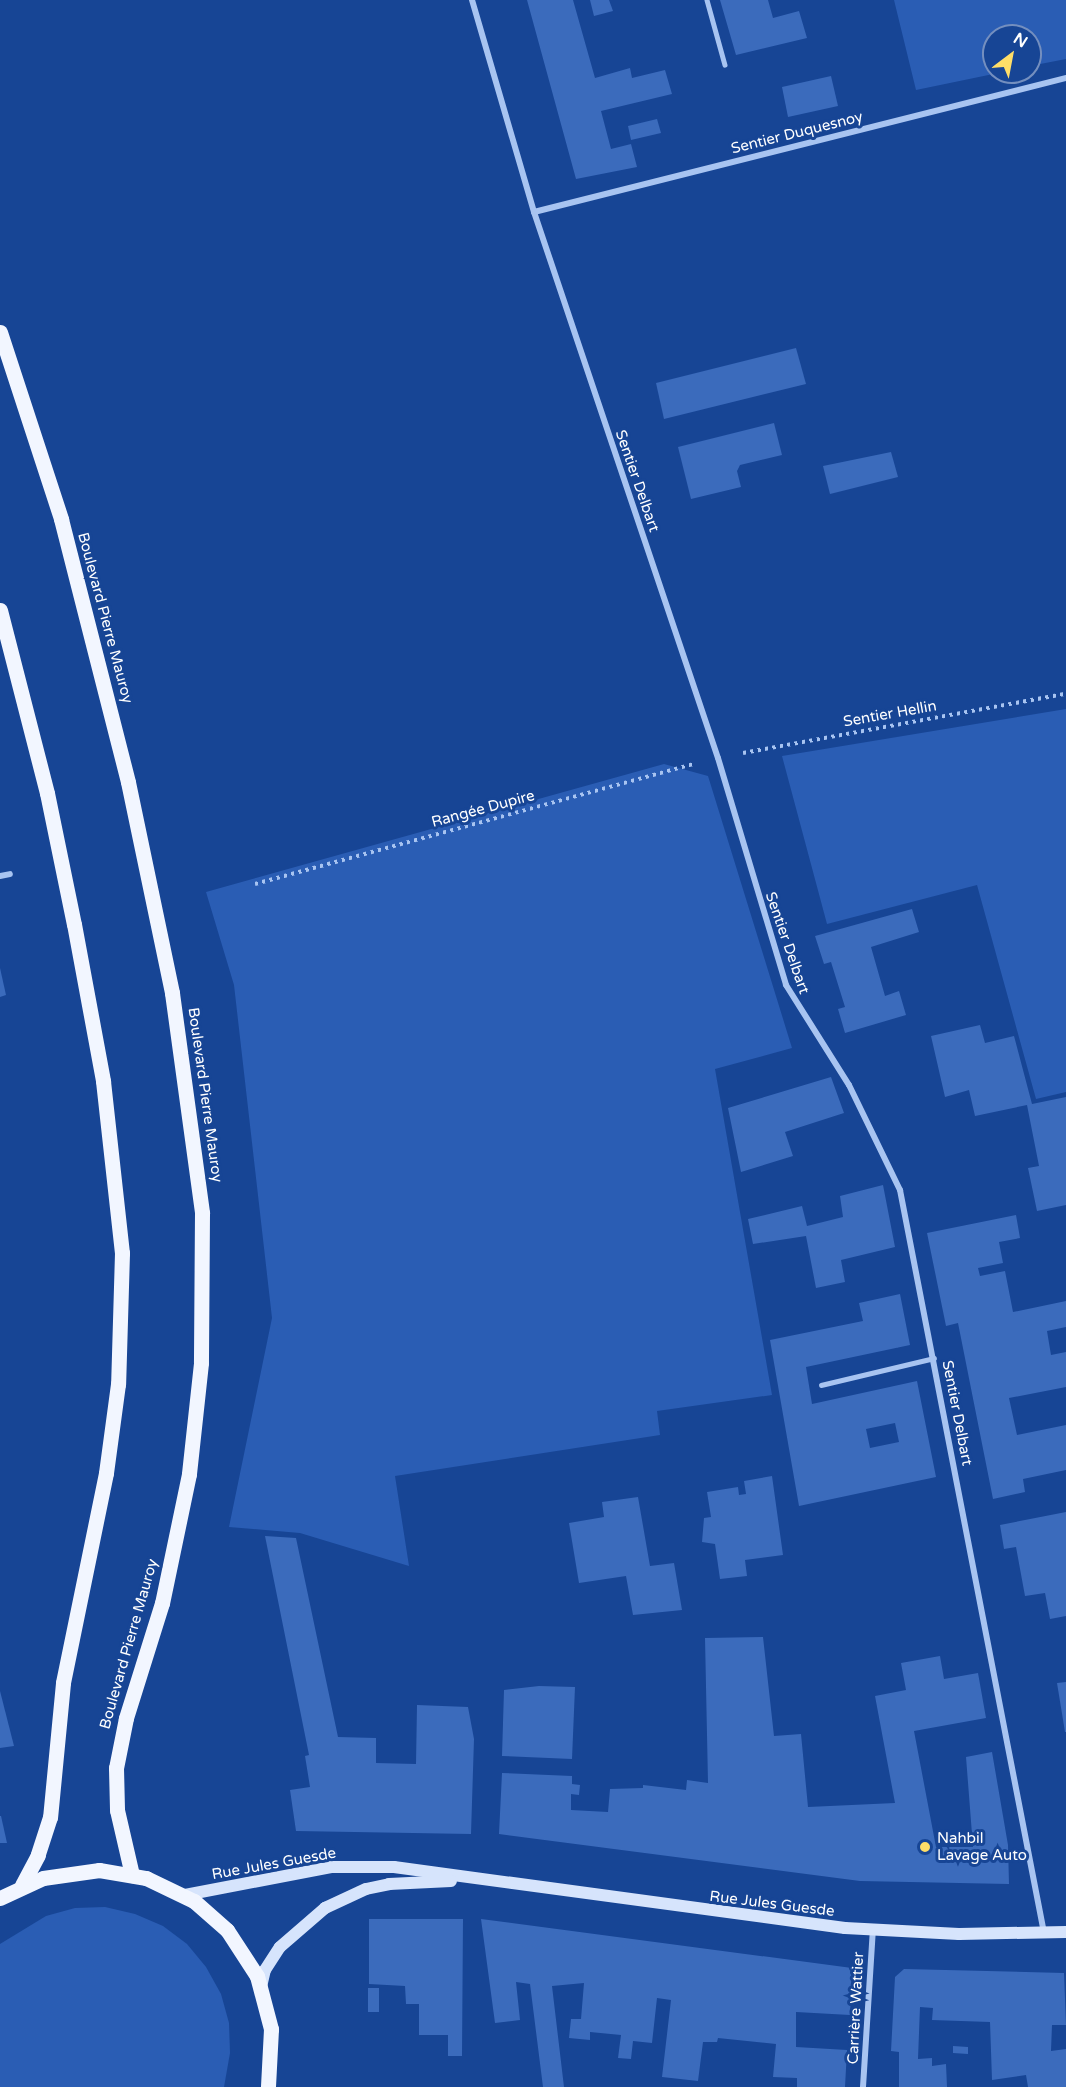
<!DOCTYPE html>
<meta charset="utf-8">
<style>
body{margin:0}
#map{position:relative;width:1066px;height:2087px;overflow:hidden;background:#174595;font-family:"Varela Round",sans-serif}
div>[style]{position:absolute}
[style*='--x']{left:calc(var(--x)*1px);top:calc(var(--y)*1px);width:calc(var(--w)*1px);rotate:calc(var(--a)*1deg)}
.green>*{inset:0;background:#2a5db4}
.building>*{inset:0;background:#3b6bbc}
.path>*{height:4px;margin-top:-2px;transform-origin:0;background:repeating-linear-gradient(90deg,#a8c4f1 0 3px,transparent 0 7.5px)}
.service>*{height:4.5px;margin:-2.25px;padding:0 2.25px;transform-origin:2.25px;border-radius:2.25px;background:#a8c4f1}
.minor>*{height:6px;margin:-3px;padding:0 3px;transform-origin:3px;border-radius:3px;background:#a8c4f1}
.secondary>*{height:12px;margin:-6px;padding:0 6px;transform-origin:6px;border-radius:6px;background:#d6e4fc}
.primary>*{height:15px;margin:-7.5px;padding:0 7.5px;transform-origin:7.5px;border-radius:7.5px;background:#f2f6ff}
.dots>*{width:16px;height:16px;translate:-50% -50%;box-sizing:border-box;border:3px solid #174595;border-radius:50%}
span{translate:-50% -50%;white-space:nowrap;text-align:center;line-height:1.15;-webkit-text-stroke:6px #174595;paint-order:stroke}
.street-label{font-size:15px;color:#fff}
.poi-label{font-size:15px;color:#fff}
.left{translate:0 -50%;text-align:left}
.north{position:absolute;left:982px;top:24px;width:60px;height:60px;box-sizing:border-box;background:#174595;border:2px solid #748fbf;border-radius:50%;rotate:32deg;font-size:16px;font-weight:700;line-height:24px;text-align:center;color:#fff}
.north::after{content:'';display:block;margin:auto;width:21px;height:27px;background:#ffde68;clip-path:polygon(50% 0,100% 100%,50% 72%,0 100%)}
</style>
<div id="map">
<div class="green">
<div style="clip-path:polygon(894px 0,1066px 0,1066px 59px,1030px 66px,1030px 36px,994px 36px,994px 72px,1003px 72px,916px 90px)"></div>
<div style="clip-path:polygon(1066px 709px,1066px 1092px,1036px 1099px,977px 885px,827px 924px,782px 756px)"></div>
<div style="clip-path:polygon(664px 764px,708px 776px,792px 1048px,715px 1069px,772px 1395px,657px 1411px,660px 1435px,395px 1476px,409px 1566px,300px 1533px,229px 1527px,272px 1318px,234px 985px,206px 892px)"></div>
<div style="clip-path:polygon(105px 1907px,135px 1914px,163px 1926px,187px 1944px,206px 1967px,221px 1994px,229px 2023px,230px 2053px,224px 2087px,0 2087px,0 1944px,46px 1916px,75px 1908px)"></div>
</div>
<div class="building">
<div style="clip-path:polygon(527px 0,573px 0,595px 78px,630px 68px,632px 78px,665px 70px,672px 94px,601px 111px,611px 149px,631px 144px,637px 167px,576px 179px)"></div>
<div style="clip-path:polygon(590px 0,609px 0,613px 11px,594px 16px)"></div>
<div style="clip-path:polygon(720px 0,768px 0,773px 18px,799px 11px,807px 38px,736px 55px)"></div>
<div style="clip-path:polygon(831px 76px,838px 106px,788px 117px,782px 87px)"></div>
<div style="clip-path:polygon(657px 119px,661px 133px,631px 140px,628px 126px)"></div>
<div style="clip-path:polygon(796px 348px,806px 384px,664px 419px,656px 383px)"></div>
<div style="clip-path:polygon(774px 423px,782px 455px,740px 465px,737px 471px,741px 487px,691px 499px,678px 447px)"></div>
<div style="clip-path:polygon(891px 452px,898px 477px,830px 494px,823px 466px)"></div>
<div style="clip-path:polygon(912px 909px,919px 932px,871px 947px,885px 996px,899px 991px,906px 1015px,845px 1033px,838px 1009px,845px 1007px,831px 962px,824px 964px,815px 936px)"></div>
<div style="clip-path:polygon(0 968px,6px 995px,0 997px)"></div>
<div style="clip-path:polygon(980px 1025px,985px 1043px,1014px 1036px,1032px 1104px,1066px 1097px,1066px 1205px,1037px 1211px,1028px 1168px,1039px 1166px,1027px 1105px,975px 1116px,969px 1090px,945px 1097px,931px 1036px)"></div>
<div style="clip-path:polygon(831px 1077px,844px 1113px,785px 1132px,793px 1156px,741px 1172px,728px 1108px)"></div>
<div style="clip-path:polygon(883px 1185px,895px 1247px,841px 1260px,845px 1282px,816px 1288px,806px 1236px,753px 1244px,748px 1219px,802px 1206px,807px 1226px,843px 1217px,840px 1196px)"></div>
<div style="clip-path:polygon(1016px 1215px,1020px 1238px,999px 1242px,1003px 1263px,978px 1268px,980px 1276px,1005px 1271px,1013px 1312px,1066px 1301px,1066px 1327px,1047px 1331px,1051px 1355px,1066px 1352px,1066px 1387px,1009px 1398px,1017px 1435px,1066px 1425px,1066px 1470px,1023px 1479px,1025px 1492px,993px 1499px,958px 1323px,946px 1326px,927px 1233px)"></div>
<div style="clip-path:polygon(evenodd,900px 1294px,910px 1345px,806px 1367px,812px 1404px,917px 1381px,936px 1477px,799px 1506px,770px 1340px,863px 1321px,859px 1303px,900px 1294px,895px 1423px,899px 1442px,870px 1448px,866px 1429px,895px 1423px)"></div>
<div style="clip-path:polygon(772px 1476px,783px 1555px,745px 1560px,747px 1576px,720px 1579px,715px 1544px,702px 1542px,704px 1518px,711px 1517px,707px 1492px,738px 1487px,739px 1495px,746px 1494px,744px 1481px)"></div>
<div style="clip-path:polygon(638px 1497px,650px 1566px,674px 1563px,682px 1610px,633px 1615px,626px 1576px,579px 1583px,569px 1523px,604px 1517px,602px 1502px)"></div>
<div style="clip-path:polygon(1066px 1512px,1066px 1616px,1050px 1619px,1045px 1593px,1025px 1596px,1016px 1547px,1004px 1549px,1000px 1525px)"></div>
<div style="clip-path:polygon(265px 1536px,296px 1538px,338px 1737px,376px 1738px,376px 1763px,416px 1764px,417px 1705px,468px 1707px,474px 1739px,471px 1834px,296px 1831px,290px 1790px,310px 1787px,305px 1756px,309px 1755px)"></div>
<div style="clip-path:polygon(763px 1637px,774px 1736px,801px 1734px,808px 1807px,895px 1803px,875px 1696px,906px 1690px,901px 1663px,940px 1656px,944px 1679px,978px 1673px,986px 1718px,914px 1731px,936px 1847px,973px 1847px,966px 1757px,992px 1752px,1008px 1845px,1009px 1884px,860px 1881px,499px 1834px,502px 1773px,572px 1776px,572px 1784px,580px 1785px,579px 1795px,571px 1794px,571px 1810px,608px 1812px,610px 1789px,643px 1788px,643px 1785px,686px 1790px,687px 1780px,708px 1783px,705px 1638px)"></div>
<div style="clip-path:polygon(1066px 1682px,1066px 1732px,1065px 1732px,1057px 1683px)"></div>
<div style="clip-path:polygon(539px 1686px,575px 1687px,572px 1759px,502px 1756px,504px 1690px)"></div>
<div style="clip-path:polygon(0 1691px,14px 1746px,0 1748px)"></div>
<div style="clip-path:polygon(0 1816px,1px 1816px,7px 1843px,0 1843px)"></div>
<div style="clip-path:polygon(369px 1919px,463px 1919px,462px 2056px,448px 2056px,448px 2035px,419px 2035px,419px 2004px,406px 2004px,405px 1986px,369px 1984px)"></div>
<div style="clip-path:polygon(481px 1919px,852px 1968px,850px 2015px,796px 2012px,796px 2047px,847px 2050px,845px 2087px,797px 2087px,797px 2078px,773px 2077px,776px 2044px,718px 2038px,717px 2042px,703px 2042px,698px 2081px,662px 2077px,671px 2000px,657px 1998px,652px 2043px,633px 2041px,631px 2059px,618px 2058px,621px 2035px,590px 2032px,590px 2040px,569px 2038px,571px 2019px,581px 2019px,584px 1983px,552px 1986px,564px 2087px,543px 2087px,530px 1984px,516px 1982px,520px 2020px,495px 2023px)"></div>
<div style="clip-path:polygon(904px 1969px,1064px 1973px,1066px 2025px,1052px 2025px,1051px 2051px,1066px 2049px,1066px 2087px,1028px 2087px,1026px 2075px,992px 2080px,990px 2022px,932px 2020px,933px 2008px,920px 2007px,918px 2059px,932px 2058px,932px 2066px,946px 2064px,947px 2087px,899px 2087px,899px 2052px,891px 2051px,895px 1977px)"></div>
<div style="clip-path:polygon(368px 1988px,379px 1988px,379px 2012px,368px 2012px)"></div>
<div style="clip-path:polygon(953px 2046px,968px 2047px,968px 2054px,953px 2053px)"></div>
</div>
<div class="path">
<div style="--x:743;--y:753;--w:328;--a:-10.4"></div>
<div style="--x:255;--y:884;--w:455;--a:-15.3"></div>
</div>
<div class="service">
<div style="--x:707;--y:0;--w:67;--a:74.5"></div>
<div style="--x:821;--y:1385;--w:116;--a:-13.4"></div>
</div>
<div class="minor">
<div style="--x:472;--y:0;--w:221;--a:73.7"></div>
<div style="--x:534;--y:212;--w:576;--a:71.38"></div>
<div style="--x:718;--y:758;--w:237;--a:73.3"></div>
<div style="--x:786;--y:985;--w:118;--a:57.8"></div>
<div style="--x:849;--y:1085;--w:117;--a:64.1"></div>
<div style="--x:900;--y:1190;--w:757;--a:79.03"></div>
<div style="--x:534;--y:212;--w:549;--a:-14.14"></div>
<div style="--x:0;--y:876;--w:10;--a:-11"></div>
<div style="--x:863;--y:2087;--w:157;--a:-86.4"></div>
</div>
<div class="secondary">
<div style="--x:185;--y:1895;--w:150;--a:-10.8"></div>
<div style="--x:332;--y:1867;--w:62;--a:0"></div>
<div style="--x:394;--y:1867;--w:455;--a:7.7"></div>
<div style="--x:845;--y:1928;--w:114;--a:3"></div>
<div style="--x:959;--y:1934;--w:107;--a:-1.1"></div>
<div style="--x:261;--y:1987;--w:17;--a:-77"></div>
<div style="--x:265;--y:1970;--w:27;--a:-57"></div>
<div style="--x:280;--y:1947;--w:60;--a:-40.9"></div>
<div style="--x:325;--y:1908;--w:45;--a:-24.9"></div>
<div style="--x:366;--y:1889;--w:24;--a:-12"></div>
<div style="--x:389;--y:1884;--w:62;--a:-2.8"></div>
</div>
<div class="primary">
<div style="--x:0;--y:332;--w:197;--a:71.9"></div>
<div style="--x:61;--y:519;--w:271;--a:75.7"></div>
<div style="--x:128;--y:782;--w:216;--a:78.2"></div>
<div style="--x:172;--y:993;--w:222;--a:82.2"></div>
<div style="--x:202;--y:1213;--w:150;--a:90.4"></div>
<div style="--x:201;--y:1363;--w:112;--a:96.2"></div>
<div style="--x:189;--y:1474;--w:132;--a:101.8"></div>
<div style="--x:162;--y:1603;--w:121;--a:107.4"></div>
<div style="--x:126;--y:1718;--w:51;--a:101.3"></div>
<div style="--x:116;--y:1768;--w:42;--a:88.6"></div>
<div style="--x:117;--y:1810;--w:67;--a:77"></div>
<div style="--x:0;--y:610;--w:189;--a:75.6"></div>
<div style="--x:47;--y:793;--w:134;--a:78.4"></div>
<div style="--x:74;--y:924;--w:160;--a:79.5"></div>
<div style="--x:103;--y:1081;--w:173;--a:83.7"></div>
<div style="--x:122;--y:1253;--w:131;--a:91.7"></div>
<div style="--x:118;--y:1384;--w:90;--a:97.7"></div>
<div style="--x:106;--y:1473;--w:214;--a:101.6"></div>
<div style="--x:63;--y:1683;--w:135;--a:95.5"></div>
<div style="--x:50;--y:1817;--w:40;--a:108"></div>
<div style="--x:38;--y:1855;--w:34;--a:118"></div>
<div style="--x:0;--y:1898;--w:47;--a:-24.9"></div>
<div style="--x:43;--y:1878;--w:57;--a:-8.1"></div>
<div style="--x:99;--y:1870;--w:48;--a:9.7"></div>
<div style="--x:146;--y:1878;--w:53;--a:25.6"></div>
<div style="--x:194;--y:1901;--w:44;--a:41.3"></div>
<div style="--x:227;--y:1930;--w:55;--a:56.9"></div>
<div style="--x:257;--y:1976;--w:55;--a:75.2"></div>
<div style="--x:271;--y:2029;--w:58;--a:93"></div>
</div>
<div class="dots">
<div style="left:925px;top:1847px;background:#ffde68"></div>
</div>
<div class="street-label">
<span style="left:797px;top:133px;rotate:-14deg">Sentier Duquesnoy</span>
<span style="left:637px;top:481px;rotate:71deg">Sentier Delbart</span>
<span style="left:105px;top:618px;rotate:75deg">Boulevard Pierre Mauroy</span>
<span style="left:890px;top:714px;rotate:-10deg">Sentier Hellin</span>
<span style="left:483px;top:809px;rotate:-15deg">Rangée Dupire</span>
<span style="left:787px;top:943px;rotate:71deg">Sentier Delbart</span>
<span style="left:205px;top:1095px;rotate:82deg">Boulevard Pierre Mauroy</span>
<span style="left:957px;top:1413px;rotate:79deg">Sentier Delbart</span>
<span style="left:129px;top:1644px;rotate:-74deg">Boulevard Pierre Mauroy</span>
<span style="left:274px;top:1864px;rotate:-10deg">Rue Jules Guesde</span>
<span style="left:772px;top:1904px;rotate:7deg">Rue Jules Guesde</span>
<span style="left:856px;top:2008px;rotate:-87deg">Carrière Wattier</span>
</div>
<div class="poi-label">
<span class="left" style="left:937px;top:1847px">Nahbil<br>Lavage Auto</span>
</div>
<div class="north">N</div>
</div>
